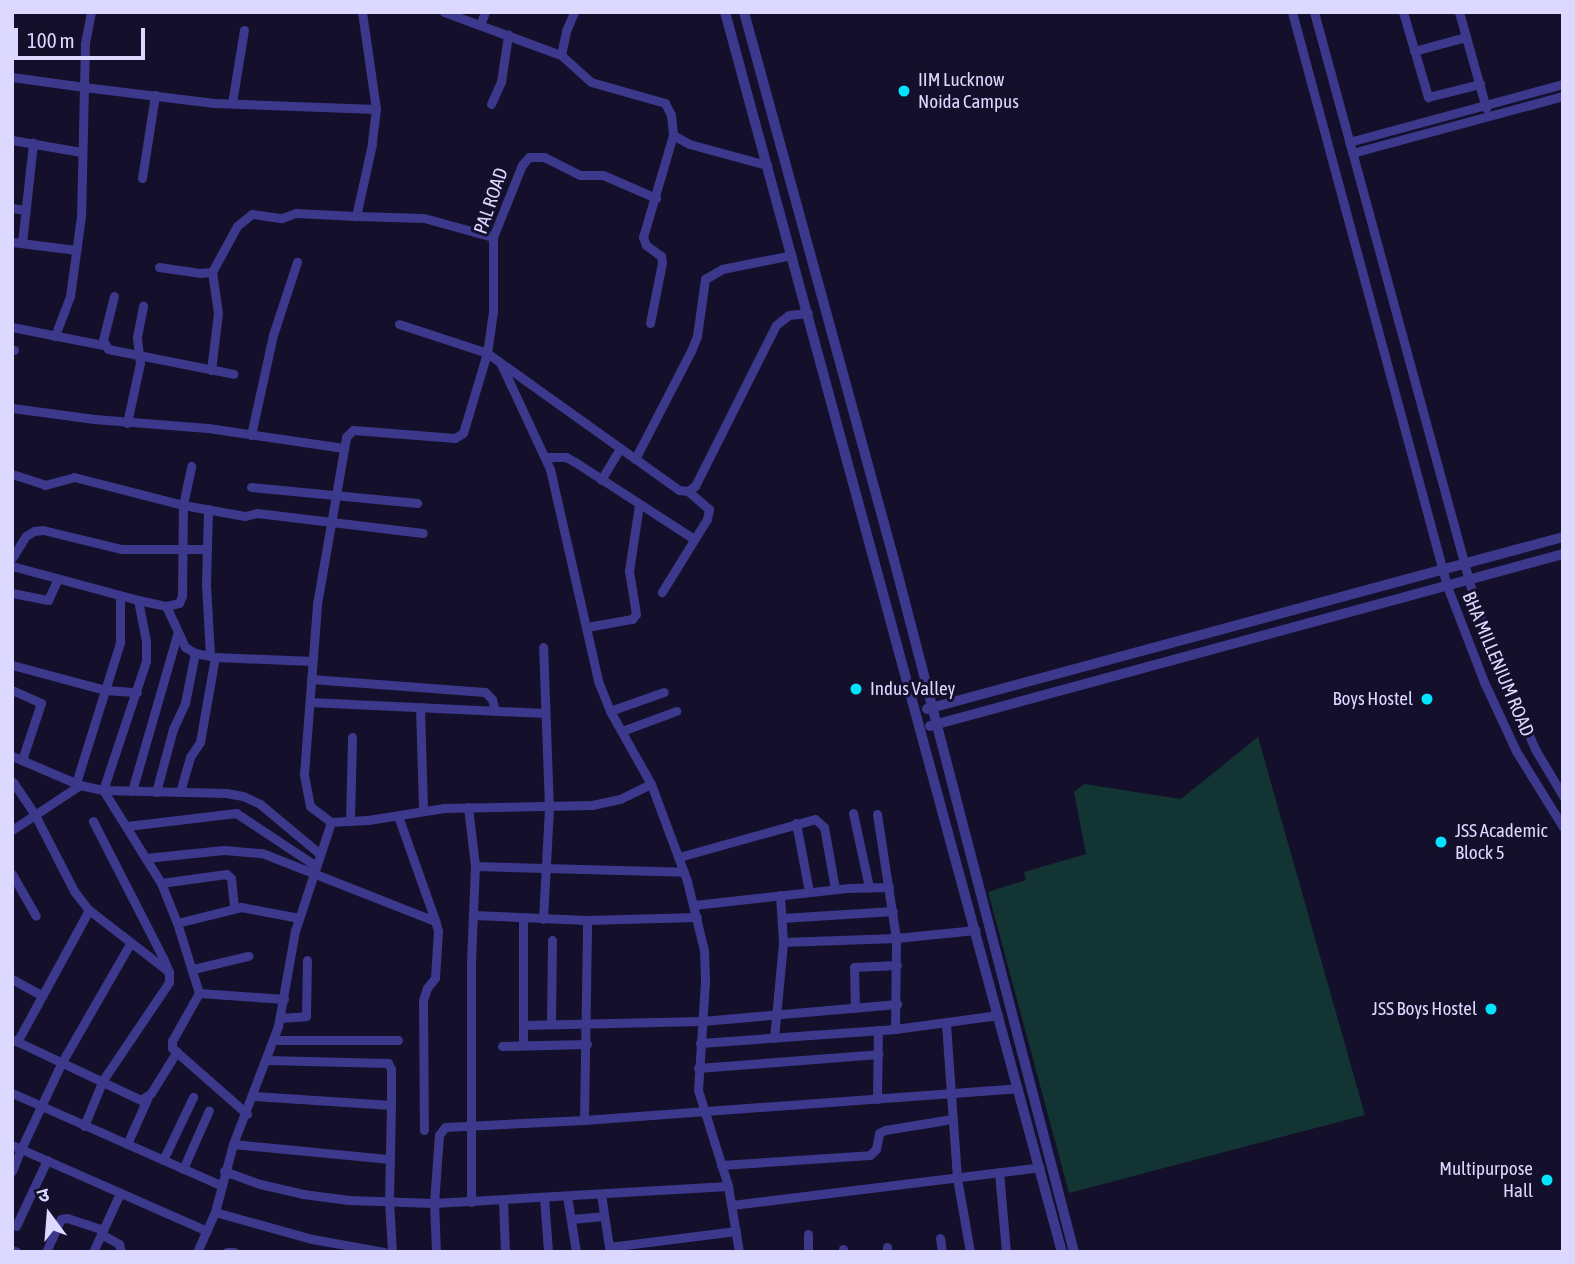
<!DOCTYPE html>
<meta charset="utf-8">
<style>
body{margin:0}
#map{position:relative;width:1575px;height:1264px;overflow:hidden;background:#140f2a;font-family:"Asap Condensed","Noto Sans Devanagari",sans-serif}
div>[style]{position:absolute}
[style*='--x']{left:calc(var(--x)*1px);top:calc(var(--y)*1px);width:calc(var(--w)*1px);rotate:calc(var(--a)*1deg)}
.green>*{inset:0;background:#123433}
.minor>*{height:9px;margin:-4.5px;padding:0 4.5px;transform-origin:4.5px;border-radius:4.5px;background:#3c388b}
.tertiary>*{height:10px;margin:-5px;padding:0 5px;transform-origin:5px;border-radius:5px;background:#3c388b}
.dots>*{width:19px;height:19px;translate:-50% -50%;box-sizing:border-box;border:4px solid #140f2a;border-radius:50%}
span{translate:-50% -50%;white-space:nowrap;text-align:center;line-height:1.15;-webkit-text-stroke:6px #140f2a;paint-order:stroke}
.poi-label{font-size:19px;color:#ddd8ff}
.left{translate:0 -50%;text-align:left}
.right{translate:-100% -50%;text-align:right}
.street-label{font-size:19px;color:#ddd8ff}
.frame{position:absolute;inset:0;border:14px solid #ddd8ff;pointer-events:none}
.north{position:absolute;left:14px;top:1180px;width:70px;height:70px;-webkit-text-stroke:5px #140f2a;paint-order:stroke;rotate:344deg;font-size:19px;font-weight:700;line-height:28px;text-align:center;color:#ddd8ff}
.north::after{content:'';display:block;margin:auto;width:24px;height:32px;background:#ddd8ff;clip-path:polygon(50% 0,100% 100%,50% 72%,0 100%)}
.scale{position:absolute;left:14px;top:28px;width:131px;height:32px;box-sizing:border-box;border:4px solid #ddd8ff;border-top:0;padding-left:9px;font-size:21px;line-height:24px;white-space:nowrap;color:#ddd8ff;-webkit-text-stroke:5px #140f2a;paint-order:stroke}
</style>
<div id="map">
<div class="green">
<div style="clip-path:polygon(1258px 737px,1365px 1115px,1069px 1193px,988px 892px,1026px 880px,1024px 872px,1086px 854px,1074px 792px,1084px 784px,1181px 799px)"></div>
</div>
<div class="minor">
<div style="--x:91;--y:12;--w:33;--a:101"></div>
<div style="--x:85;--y:44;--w:43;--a:91.3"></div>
<div style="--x:84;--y:87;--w:131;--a:7"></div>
<div style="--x:214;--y:103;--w:162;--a:2.1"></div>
<div style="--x:362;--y:12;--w:98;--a:81.8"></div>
<div style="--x:376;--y:109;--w:35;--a:97"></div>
<div style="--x:372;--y:144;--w:74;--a:102.5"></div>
<div style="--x:356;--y:216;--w:68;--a:1.7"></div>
<div style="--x:424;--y:218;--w:72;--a:15.4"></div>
<div style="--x:444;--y:12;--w:125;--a:20.2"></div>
<div style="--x:561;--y:55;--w:40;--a:42"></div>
<div style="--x:591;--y:82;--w:77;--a:15.8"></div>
<div style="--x:665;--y:103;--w:13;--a:63"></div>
<div style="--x:671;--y:115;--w:20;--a:84"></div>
<div style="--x:673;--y:135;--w:18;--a:29"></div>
<div style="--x:689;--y:144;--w:81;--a:15.1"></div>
<div style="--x:1292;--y:12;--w:595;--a:74.89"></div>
<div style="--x:1447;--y:586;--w:103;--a:68.9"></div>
<div style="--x:1484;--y:682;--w:76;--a:65.1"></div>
<div style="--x:1516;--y:751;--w:89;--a:58.3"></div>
<div style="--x:1314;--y:12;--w:597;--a:74.75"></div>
<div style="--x:1471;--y:588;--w:40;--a:72"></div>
<div style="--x:1483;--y:626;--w:134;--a:67.1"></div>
<div style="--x:1535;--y:749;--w:55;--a:59.2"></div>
<div style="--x:1403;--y:12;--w:89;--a:73.6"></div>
<div style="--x:1428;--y:97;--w:54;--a:-14"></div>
<div style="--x:1459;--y:12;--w:100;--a:74.3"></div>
<div style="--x:480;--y:25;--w:14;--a:-69"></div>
<div style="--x:1414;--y:51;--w:54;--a:-15.1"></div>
<div style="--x:561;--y:55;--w:25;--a:-78"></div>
<div style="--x:566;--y:31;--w:21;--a:-67"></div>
<div style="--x:12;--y:77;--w:73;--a:7.9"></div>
<div style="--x:84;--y:87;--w:129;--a:91.3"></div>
<div style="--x:81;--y:216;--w:81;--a:97.8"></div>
<div style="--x:70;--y:296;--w:43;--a:110.6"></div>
<div style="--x:232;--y:103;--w:74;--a:-80.7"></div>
<div style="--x:491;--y:104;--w:24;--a:-66"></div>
<div style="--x:501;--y:82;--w:48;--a:-81.5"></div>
<div style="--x:12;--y:140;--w:70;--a:9.9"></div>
<div style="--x:1349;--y:142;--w:222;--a:-15.2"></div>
<div style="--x:1352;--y:153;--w:219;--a:-15.1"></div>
<div style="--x:142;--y:178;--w:84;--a:-81.1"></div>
<div style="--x:12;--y:208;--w:13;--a:9"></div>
<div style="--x:12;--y:242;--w:65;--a:7"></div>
<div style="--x:22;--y:243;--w:101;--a:-83.7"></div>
<div style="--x:159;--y:267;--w:41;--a:8.3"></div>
<div style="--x:200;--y:273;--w:12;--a:-5"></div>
<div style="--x:212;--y:272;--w:52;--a:-61.5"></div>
<div style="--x:237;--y:226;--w:19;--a:-39"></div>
<div style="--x:252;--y:214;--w:30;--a:8"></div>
<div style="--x:282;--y:218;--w:15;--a:-20"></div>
<div style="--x:296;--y:213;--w:60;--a:2.9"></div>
<div style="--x:114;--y:296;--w:45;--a:104"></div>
<div style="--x:103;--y:340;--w:10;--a:61"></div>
<div style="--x:108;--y:349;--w:128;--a:11.2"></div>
<div style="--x:650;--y:323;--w:61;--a:-78.7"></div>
<div style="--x:662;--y:263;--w:7;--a:-98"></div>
<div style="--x:661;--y:256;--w:19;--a:-144"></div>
<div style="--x:646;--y:245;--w:9;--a:-111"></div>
<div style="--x:643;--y:237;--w:106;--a:-73.6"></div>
<div style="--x:399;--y:324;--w:93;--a:18.2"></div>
<div style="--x:487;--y:353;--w:236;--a:35.5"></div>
<div style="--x:679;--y:490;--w:9;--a:6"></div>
<div style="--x:688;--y:491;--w:28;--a:41"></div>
<div style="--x:709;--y:509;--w:10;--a:101"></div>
<div style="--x:707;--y:519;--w:86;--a:121.7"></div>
<div style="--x:12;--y:327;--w:93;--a:11.2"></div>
<div style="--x:12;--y:350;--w:2;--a:0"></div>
<div style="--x:501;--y:364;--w:116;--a:65"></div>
<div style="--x:550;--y:469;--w:217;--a:77.2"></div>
<div style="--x:598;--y:681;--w:32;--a:68"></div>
<div style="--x:610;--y:711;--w:84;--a:60.7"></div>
<div style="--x:651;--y:784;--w:103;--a:69.6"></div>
<div style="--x:687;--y:881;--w:71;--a:76.2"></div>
<div style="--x:704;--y:950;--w:32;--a:88"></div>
<div style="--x:705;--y:982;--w:108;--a:93.7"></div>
<div style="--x:698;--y:1090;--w:101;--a:72.6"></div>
<div style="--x:728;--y:1186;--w:67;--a:80.5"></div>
<div style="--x:211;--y:370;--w:57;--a:-83"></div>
<div style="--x:218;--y:313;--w:41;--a:-98.3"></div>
<div style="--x:12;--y:408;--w:83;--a:7.6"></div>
<div style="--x:94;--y:419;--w:114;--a:4.5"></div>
<div style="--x:208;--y:428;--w:137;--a:8.4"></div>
<div style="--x:127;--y:423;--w:61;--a:-77.8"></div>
<div style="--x:140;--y:363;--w:26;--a:-97"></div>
<div style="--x:137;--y:337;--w:32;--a:-79"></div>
<div style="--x:251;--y:435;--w:102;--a:-77.6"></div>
<div style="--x:273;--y:335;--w:77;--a:-71.8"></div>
<div style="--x:545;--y:457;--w:21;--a:0"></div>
<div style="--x:566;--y:457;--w:10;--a:29"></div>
<div style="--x:575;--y:462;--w:142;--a:32.9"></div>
<div style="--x:635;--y:459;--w:122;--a:-62.6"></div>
<div style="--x:691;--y:351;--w:16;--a:-68"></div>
<div style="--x:697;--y:336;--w:58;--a:-82"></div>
<div style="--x:705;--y:279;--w:20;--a:-30"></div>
<div style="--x:722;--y:269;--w:71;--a:-11.3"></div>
<div style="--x:12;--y:474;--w:35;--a:18"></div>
<div style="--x:45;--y:485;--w:30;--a:-15"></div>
<div style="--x:74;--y:477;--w:113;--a:14.4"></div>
<div style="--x:183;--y:505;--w:63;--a:10.1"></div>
<div style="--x:245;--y:516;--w:12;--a:-14"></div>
<div style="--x:257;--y:513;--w:167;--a:6.9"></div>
<div style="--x:601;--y:480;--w:37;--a:-59"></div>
<div style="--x:251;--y:487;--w:167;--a:5.5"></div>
<div style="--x:688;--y:491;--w:9;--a:-36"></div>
<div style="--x:695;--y:486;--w:180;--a:-63.3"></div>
<div style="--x:776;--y:325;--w:16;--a:-38"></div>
<div style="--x:789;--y:315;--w:19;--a:-6"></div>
<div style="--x:208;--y:509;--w:75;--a:91.5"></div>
<div style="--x:206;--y:584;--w:72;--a:86.8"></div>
<div style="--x:12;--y:558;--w:26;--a:-58"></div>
<div style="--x:26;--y:536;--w:9;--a:-32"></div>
<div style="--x:34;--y:531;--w:9;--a:-6"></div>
<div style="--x:43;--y:530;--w:80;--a:13.7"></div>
<div style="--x:121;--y:549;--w:86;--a:0"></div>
<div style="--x:12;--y:566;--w:131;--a:15.1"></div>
<div style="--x:138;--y:600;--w:42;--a:79"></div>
<div style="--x:146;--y:641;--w:20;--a:90"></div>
<div style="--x:146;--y:661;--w:136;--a:108.4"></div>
<div style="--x:103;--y:790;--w:24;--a:-168"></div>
<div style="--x:80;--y:785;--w:74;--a:-156.9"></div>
<div style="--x:12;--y:593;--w:37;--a:11"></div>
<div style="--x:48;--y:600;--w:23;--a:-65"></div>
<div style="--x:138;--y:600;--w:29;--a:12"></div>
<div style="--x:166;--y:606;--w:45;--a:65.1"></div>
<div style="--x:185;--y:647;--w:12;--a:31"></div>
<div style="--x:195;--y:653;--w:20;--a:11"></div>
<div style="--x:215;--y:657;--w:97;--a:2.4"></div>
<div style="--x:166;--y:606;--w:13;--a:-13"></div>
<div style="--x:179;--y:603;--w:8;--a:-67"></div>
<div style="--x:182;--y:596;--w:91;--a:-89.4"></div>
<div style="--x:183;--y:505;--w:40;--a:-78"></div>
<div style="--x:587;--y:627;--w:46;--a:-10.1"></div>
<div style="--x:632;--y:619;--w:6;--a:-51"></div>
<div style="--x:636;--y:614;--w:44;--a:-99.2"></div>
<div style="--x:629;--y:571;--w:67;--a:-81.4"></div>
<div style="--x:12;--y:665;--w:96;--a:15"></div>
<div style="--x:105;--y:690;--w:32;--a:4"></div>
<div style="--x:311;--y:679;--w:174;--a:4.3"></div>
<div style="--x:485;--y:692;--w:10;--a:45"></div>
<div style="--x:492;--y:699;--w:12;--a:76"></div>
<div style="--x:12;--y:690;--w:32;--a:24"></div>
<div style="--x:41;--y:703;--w:60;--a:108.4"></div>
<div style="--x:310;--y:702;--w:234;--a:2.7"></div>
<div style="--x:420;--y:707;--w:104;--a:88.3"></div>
<div style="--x:610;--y:711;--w:57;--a:-19.4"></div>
<div style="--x:622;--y:731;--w:58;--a:-20.3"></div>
<div style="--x:13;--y:782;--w:40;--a:56"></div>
<div style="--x:35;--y:815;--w:85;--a:62.8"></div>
<div style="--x:74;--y:891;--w:24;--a:52"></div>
<div style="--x:89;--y:910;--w:150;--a:118.6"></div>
<div style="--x:76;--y:783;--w:147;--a:-72.6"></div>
<div style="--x:120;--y:643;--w:47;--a:-90"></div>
<div style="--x:132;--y:791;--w:162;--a:-73.9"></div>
<div style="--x:156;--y:792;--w:65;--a:-74.9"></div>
<div style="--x:173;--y:729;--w:29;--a:-65"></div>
<div style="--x:185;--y:703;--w:51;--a:-78.7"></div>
<div style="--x:180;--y:792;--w:36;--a:-74"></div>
<div style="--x:190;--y:757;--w:18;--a:-56"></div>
<div style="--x:200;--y:742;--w:86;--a:-80"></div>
<div style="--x:468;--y:807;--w:59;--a:83.2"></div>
<div style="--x:475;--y:866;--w:97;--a:92.4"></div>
<div style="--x:471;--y:963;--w:239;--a:90"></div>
<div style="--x:853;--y:813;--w:76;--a:77.8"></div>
<div style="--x:877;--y:814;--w:125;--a:81.3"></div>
<div style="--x:896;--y:938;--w:91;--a:90.6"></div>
<div style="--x:895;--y:1029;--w:104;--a:-7.7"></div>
<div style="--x:398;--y:816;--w:114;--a:70.4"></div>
<div style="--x:350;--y:821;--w:84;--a:-88.6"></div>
<div style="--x:331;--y:822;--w:37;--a:-3"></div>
<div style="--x:368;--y:820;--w:77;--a:-9"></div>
<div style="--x:444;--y:808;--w:148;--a:-1.2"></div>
<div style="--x:592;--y:805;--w:29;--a:-12"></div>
<div style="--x:620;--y:799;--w:34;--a:-26"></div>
<div style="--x:796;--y:823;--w:70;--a:79.3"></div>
<div style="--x:127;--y:826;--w:110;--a:-6.8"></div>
<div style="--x:236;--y:813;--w:96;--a:33.5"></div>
<div style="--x:12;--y:830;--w:82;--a:-33.5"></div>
<div style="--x:679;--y:857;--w:141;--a:-15.6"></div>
<div style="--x:815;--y:819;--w:12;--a:42"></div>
<div style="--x:824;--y:827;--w:63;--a:79.9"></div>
<div style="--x:146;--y:858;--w:78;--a:-5.9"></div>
<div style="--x:224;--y:850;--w:38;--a:5"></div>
<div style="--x:262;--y:853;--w:186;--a:21.5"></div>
<div style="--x:435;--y:921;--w:10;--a:73"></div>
<div style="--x:438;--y:931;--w:47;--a:93.7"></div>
<div style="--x:435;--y:978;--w:13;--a:129"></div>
<div style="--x:427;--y:988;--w:13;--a:108"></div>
<div style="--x:423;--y:1000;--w:130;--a:89.6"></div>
<div style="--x:475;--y:866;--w:209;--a:1.6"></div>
<div style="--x:12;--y:874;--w:48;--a:60.3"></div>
<div style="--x:161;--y:883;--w:66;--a:-7.9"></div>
<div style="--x:226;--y:874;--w:6;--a:39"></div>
<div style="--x:231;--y:878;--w:30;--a:84"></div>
<div style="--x:694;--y:905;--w:156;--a:-6.3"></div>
<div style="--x:849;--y:888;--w:40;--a:-1.4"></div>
<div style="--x:89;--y:910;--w:100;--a:37.7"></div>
<div style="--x:473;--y:915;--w:114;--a:2.5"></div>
<div style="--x:587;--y:920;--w:110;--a:-1.6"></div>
<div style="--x:523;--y:918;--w:127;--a:90"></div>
<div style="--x:782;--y:918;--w:111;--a:-3.6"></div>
<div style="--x:543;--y:919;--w:111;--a:-86.9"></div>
<div style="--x:549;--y:808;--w:161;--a:-92.1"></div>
<div style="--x:177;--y:923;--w:66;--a:-14"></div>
<div style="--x:241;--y:907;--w:59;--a:10.7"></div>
<div style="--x:783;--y:942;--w:113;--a:-2"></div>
<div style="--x:896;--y:938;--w:80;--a:-5.7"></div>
<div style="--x:193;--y:969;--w:57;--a:-13.3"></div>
<div style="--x:12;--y:979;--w:33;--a:29"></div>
<div style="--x:199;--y:993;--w:55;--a:119.4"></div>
<div style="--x:172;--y:1041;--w:7;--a:90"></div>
<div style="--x:172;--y:1048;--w:100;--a:41.3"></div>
<div style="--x:284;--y:999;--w:85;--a:-176"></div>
<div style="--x:199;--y:993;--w:73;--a:-107.4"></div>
<div style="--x:177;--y:923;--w:43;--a:-111.8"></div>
<div style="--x:161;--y:883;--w:110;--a:-121.9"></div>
<div style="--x:103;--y:790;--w:123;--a:1.4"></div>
<div style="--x:226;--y:793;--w:17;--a:10"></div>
<div style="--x:243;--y:796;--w:19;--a:25"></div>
<div style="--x:260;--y:804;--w:78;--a:39.8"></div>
<div style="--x:855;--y:1008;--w:41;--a:-91.4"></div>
<div style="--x:854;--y:967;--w:43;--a:-2.7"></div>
<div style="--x:280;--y:1018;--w:26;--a:-4"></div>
<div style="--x:306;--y:1016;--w:56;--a:-89"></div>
<div style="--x:551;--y:1023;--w:83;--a:-89.3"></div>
<div style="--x:946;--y:1024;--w:154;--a:85.9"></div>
<div style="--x:957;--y:1178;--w:75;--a:80"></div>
<div style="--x:523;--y:1025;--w:179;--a:-1.3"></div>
<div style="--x:702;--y:1021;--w:196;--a:-5"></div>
<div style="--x:774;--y:1038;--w:96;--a:-84.6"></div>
<div style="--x:783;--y:942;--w:47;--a:-93.7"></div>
<div style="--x:14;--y:1040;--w:140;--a:25.3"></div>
<div style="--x:141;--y:1100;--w:12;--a:-35"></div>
<div style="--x:151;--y:1093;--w:49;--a:-58.2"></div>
<div style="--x:273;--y:1040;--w:125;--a:0"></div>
<div style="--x:700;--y:1043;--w:196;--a:-4.1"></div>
<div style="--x:502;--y:1046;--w:85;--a:-1.3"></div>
<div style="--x:267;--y:1060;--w:121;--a:1.4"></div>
<div style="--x:388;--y:1063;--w:7;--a:63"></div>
<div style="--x:391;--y:1069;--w:36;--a:90"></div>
<div style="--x:698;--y:1068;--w:181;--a:-4.4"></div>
<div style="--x:12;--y:1093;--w:228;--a:23.8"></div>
<div style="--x:254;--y:1096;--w:137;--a:3.8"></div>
<div style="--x:391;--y:1105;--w:96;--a:91.2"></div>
<div style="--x:389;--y:1201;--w:51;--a:86.6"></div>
<div style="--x:877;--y:1099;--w:69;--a:-89.2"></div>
<div style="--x:584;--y:1120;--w:200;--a:-89.1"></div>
<div style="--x:84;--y:1126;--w:50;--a:-67.6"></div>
<div style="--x:103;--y:1080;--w:118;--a:-56"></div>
<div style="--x:169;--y:982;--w:10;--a:-90"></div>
<div style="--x:169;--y:972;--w:15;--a:-113"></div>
<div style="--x:163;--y:958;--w:154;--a:-117.1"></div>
<div style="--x:127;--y:1144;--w:51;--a:-65.9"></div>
<div style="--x:233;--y:1144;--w:158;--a:5.5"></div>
<div style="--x:12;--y:1145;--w:10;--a:24"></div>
<div style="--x:21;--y:1149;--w:96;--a:-64.8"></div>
<div style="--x:62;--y:1062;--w:138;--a:-60.1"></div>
<div style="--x:163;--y:1160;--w:70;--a:-64.5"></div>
<div style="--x:721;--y:1165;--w:149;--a:-3.8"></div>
<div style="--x:870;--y:1155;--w:8;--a:-45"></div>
<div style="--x:876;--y:1149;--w:16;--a:-79"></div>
<div style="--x:879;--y:1133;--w:7;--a:-27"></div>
<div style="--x:885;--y:1130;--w:68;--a:-9.3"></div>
<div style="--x:183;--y:1169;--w:64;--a:-66.2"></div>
<div style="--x:12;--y:1171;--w:24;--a:-68"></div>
<div style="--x:21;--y:1149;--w:203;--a:23.8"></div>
<div style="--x:224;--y:1171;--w:38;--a:20"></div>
<div style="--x:260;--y:1184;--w:44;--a:13.1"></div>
<div style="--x:303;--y:1194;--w:46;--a:7.4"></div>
<div style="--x:349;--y:1200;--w:85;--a:2"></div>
<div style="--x:434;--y:1203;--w:294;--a:-3.3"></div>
<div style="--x:999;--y:1172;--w:80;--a:85"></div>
<div style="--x:601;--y:1194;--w:54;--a:81.4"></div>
<div style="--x:609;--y:1247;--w:128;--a:-7.2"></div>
<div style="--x:567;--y:1196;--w:57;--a:80.9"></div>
<div style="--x:544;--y:1197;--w:55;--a:85.8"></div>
<div style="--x:503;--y:1200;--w:52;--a:87.8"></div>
<div style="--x:732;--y:1205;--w:310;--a:-7"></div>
<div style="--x:215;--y:1212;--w:101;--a:15.6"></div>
<div style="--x:312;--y:1239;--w:73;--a:10.2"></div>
<div style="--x:571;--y:1219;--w:33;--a:-5"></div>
<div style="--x:16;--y:1226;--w:73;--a:-64.8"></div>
<div style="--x:101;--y:1234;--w:21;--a:29"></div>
<div style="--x:119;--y:1244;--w:8;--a:76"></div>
<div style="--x:808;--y:1234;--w:18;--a:90"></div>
<div style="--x:940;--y:1238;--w:14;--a:82"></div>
<div style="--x:887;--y:1247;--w:5;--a:90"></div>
<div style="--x:843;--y:1249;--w:3;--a:90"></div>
<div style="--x:12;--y:1250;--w:5;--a:22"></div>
<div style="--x:46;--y:1252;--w:36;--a:-66"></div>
<div style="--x:61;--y:1219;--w:6;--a:-9"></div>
<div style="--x:67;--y:1218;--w:38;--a:18"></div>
<div style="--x:93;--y:1252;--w:65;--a:-65.4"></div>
<div style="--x:197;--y:1252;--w:44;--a:-65.8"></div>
<div style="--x:215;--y:1212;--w:70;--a:-75.2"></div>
<div style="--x:233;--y:1144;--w:126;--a:-69.1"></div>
<div style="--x:278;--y:1026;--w:97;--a:-79.9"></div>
<div style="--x:295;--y:931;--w:115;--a:-71.7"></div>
<div style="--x:331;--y:822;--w:26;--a:-143"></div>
<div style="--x:310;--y:806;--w:33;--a:-101"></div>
<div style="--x:304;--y:774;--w:170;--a:-85.6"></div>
<div style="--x:317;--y:604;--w:169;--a:-80.1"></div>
<div style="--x:346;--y:437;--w:10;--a:-45"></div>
<div style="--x:353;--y:430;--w:102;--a:4.5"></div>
<div style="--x:455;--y:438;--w:9;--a:-32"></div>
<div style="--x:463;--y:433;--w:84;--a:-73.3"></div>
<div style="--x:487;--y:353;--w:41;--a:-81.7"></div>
<div style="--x:493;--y:312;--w:75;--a:-90"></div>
<div style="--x:493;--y:237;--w:78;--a:-68.1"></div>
<div style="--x:522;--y:165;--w:11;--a:-49"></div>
<div style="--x:529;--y:157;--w:15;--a:0"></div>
<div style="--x:544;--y:157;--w:40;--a:26.6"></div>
<div style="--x:580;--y:175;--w:23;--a:0"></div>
<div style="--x:603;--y:175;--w:58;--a:23.5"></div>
<div style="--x:227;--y:1252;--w:7;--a:0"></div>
<div style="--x:436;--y:1252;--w:49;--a:-92.3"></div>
<div style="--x:434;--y:1203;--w:68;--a:-85.8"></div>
<div style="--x:439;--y:1135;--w:10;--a:-53"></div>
<div style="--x:445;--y:1127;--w:139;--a:-2.9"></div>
<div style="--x:584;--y:1120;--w:435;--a:-4.2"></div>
</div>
<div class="tertiary">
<div style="--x:725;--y:12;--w:1285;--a:74.8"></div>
<div style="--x:744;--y:12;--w:568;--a:74.69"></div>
<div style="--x:894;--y:560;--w:715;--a:75.42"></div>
<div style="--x:927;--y:709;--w:659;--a:-15.13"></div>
<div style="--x:930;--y:726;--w:656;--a:-15.2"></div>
</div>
<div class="dots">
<div style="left:904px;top:91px;background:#04e3ff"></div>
<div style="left:856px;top:689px;background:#04e3ff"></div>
<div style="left:1427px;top:699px;background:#04e3ff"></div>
<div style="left:1441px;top:842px;background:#04e3ff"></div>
<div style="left:1491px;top:1009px;background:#04e3ff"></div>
<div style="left:1547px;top:1180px;background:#04e3ff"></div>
</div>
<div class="poi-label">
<span class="left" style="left:918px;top:91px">IIM Lucknow<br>Noida Campus</span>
<span class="left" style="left:870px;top:689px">Indus Valley</span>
<span class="right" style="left:1413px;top:699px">Boys Hostel</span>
<span class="left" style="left:1455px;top:842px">JSS Academic<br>Block 5</span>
<span class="right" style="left:1477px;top:1009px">JSS Boys Hostel</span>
<span class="right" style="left:1533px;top:1180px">Multipurpose<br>Hall</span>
</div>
<div class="street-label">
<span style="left:491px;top:201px;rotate:-71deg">PAL ROAD</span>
<span style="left:1498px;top:664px;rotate:67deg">BHA MILLENIUM ROAD</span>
</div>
<div class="frame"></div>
<div class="north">उ</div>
<div class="scale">100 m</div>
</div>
